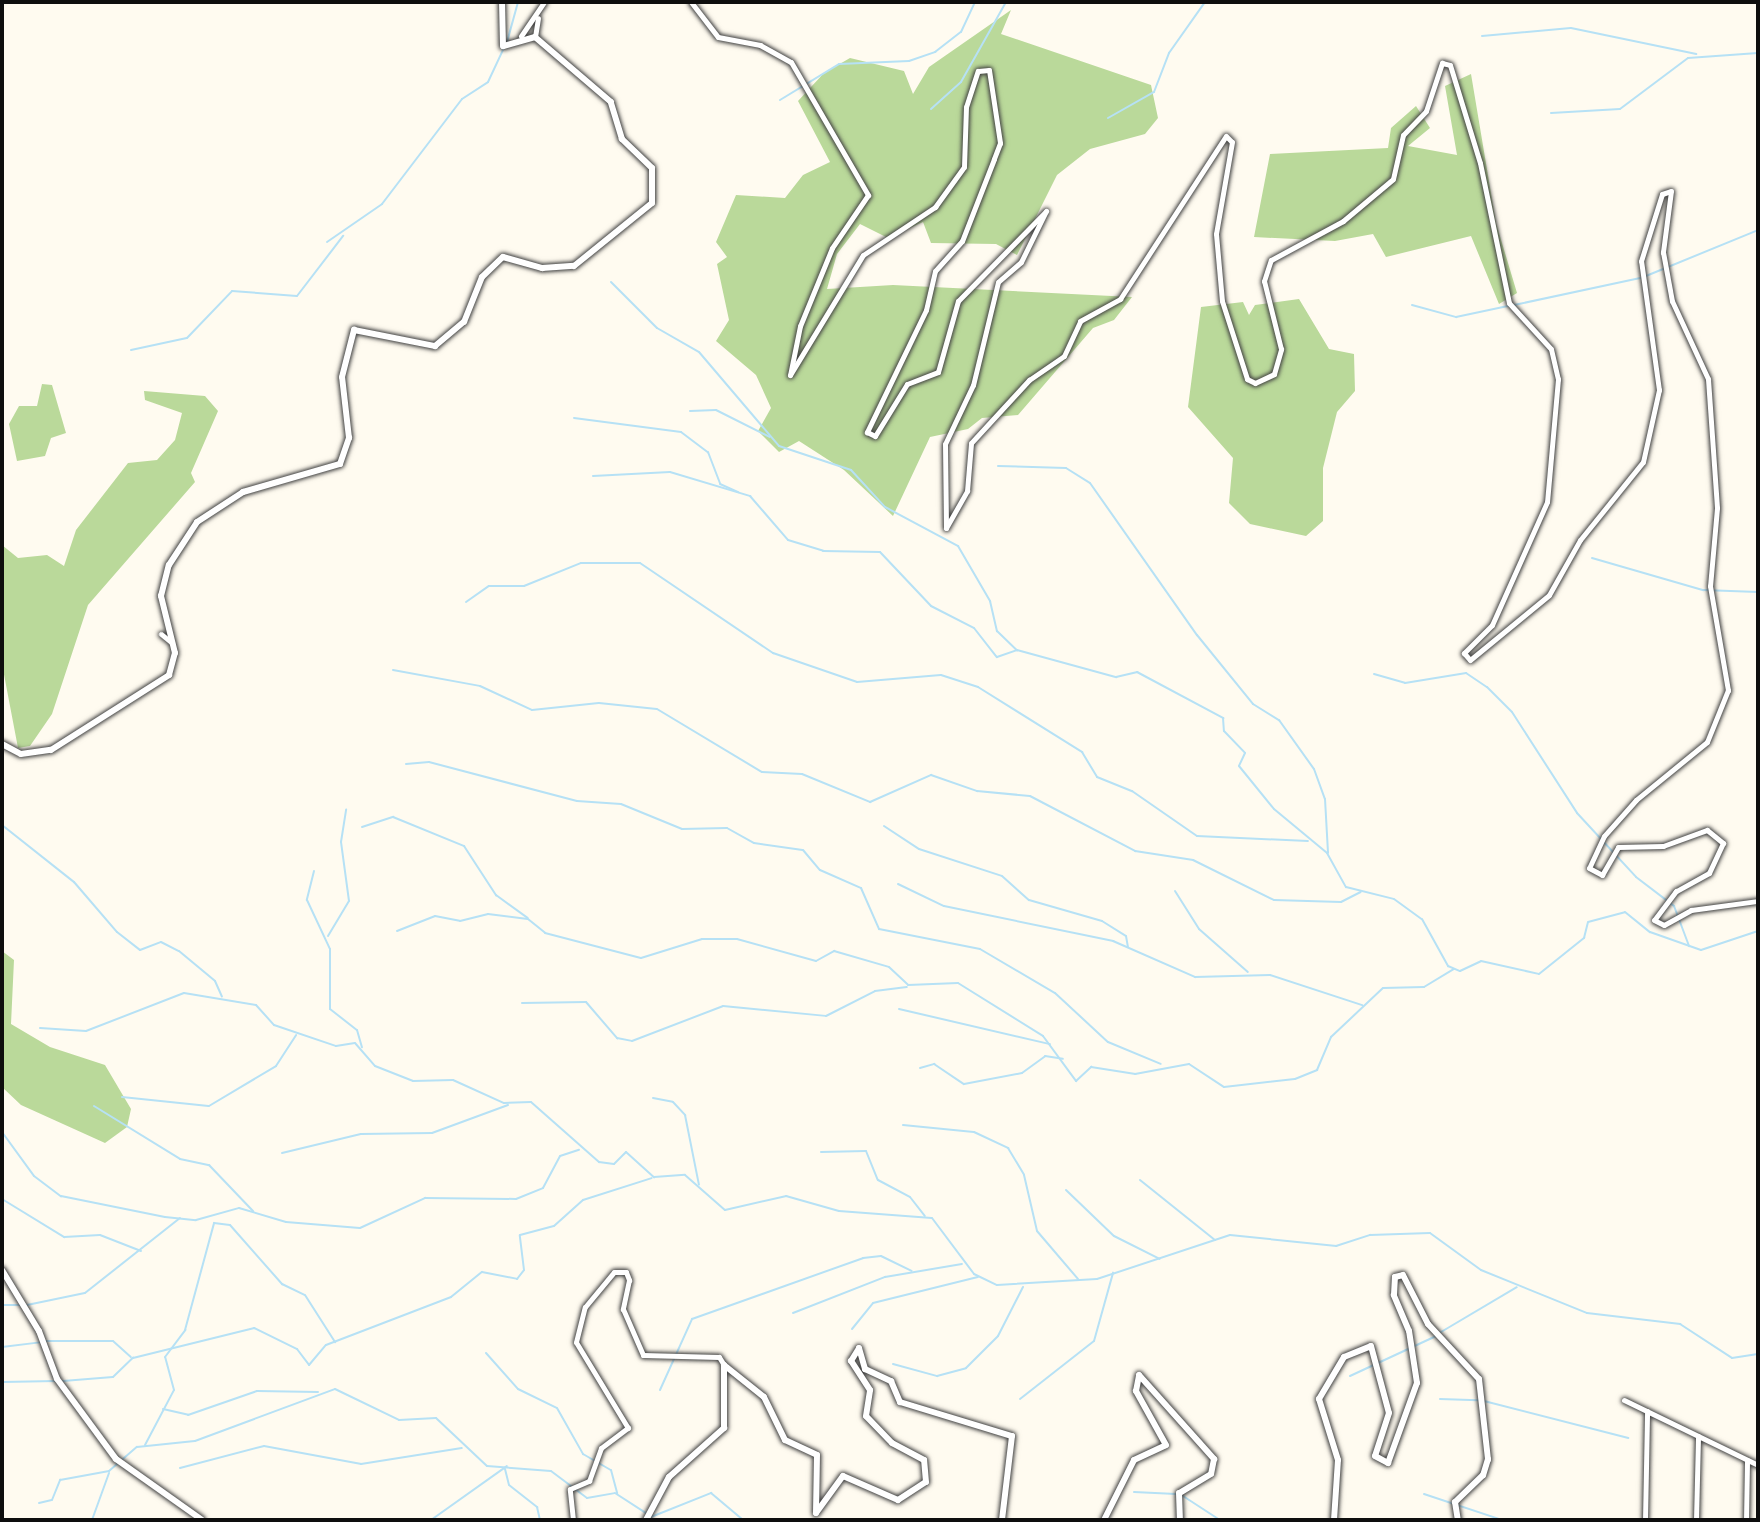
<!DOCTYPE html>
<style>
body{margin:0}
#map{position:relative;width:1760px;height:1522px;overflow:hidden;background:#fffbf0;font-family:"Noto Serif",serif}
div>[style]{position:absolute}
[style*='--x']{left:calc(var(--x)*1px);top:calc(var(--y)*1px);width:calc(var(--w)*1px);rotate:calc(var(--a)*1deg)}
.forest>*{inset:0;background:#bad99a}
.stream>*{height:2px;margin:-1px;padding:0 1px;transform-origin:1px;border-radius:1px;background:#b6e1f5}
.roads{filter:drop-shadow(0 0 2px #414141) drop-shadow(0 0 2px #414141)}
.minor>*{height:5px;margin:-2.5px;padding:0 2.5px;transform-origin:2.5px;border-radius:2.5px;background:#fff}
.tertiary>*{height:6px;margin:-3px;padding:0 3px;transform-origin:3px;border-radius:3px;background:#fff}
span{translate:-50% -50%;white-space:nowrap;text-align:center;line-height:1.15;-webkit-text-stroke:8px #fff;paint-order:stroke}
.frame{position:absolute;inset:0;border:4px solid #0e0e0e;pointer-events:none}
</style>
<div id="map">
<div class="forest">
<div style="clip-path:polygon(1011px 10px,1001px 34px,1151px 85px,1158px 118px,1145px 134px,1090px 149px,1057px 175px,1017px 255px,996px 244px,931px 243px,923px 222px,888px 238px,860px 224px,837px 254px,827px 289px,893px 285px,1132px 297px,1114px 320px,1093px 328px,1018px 415px,982px 418px,968px 429px,930px 437px,893px 516px,844px 470px,799px 441px,779px 452px,758px 431px,771px 408px,756px 375px,716px 341px,729px 320px,717px 264px,727px 257px,716px 242px,736px 195px,785px 198px,803px 175px,830px 162px,798px 101px,824px 73px,850px 58px,904px 71px,913px 94px,929px 67px)"></div>
<div style="clip-path:polygon(1471px 74px,1496px 223px,1517px 293px,1499px 304px,1471px 236px,1386px 257px,1373px 234px,1335px 241px,1254px 237px,1270px 154px,1388px 148px,1391px 128px,1416px 106px,1430px 128px,1408px 146px,1457px 155px,1445px 86px)"></div>
<div style="clip-path:polygon(1299px 299px,1329px 349px,1354px 354px,1355px 391px,1337px 412px,1323px 468px,1323px 521px,1306px 536px,1250px 524px,1229px 503px,1233px 458px,1188px 407px,1201px 307px,1243px 302px,1249px 315px,1255px 305px)"></div>
<div style="clip-path:polygon(42px 384px,52px 385px,66px 433px,51px 438px,45px 456px,17px 461px,9px 424px,19px 406px,37px 406px)"></div>
<div style="clip-path:polygon(144px 391px,205px 396px,218px 411px,191px 473px,195px 482px,88px 605px,52px 714px,30px 746px,18px 748px,2px 664px,2px 545px,18px 558px,47px 555px,64px 566px,76px 530px,128px 463px,157px 460px,175px 440px,182px 413px,145px 400px)"></div>
<div style="clip-path:polygon(2px 951px,14px 960px,11px 1024px,50px 1047px,105px 1065px,131px 1109px,127px 1127px,105px 1143px,21px 1105px,2px 1087px)"></div>
</div>
<div class="stream">
<div style="--x:1482;--y:36;--w:89;--a:-5.1"></div>
<div style="--x:1571;--y:28;--w:128;--a:11.7"></div>
<div style="--x:507;--y:42;--w:41;--a:-74.6"></div>
<div style="--x:780;--y:100;--w:69;--a:-31.4"></div>
<div style="--x:839;--y:64;--w:70;--a:-2.5"></div>
<div style="--x:909;--y:61;--w:28;--a:-19"></div>
<div style="--x:935;--y:52;--w:33;--a:-38"></div>
<div style="--x:961;--y:32;--w:33;--a:-65"></div>
<div style="--x:931;--y:109;--w:40;--a:-42"></div>
<div style="--x:961;--y:82;--w:92;--a:-60.6"></div>
<div style="--x:1551;--y:113;--w:69;--a:-3.3"></div>
<div style="--x:1620;--y:109;--w:85;--a:-36.9"></div>
<div style="--x:1688;--y:58;--w:70;--a:-4.1"></div>
<div style="--x:1108;--y:118;--w:53;--a:-29.5"></div>
<div style="--x:1154;--y:92;--w:42;--a:-69"></div>
<div style="--x:1169;--y:53;--w:62;--a:-54.8"></div>
<div style="--x:327;--y:242;--w:67;--a:-34.6"></div>
<div style="--x:382;--y:204;--w:132;--a:-52.7"></div>
<div style="--x:462;--y:99;--w:31;--a:-33"></div>
<div style="--x:488;--y:82;--w:38;--a:-65"></div>
<div style="--x:1646;--y:276;--w:121;--a:-22.3"></div>
<div style="--x:611;--y:282;--w:65;--a:45"></div>
<div style="--x:657;--y:328;--w:48;--a:29.7"></div>
<div style="--x:699;--y:352;--w:123;--a:49.6"></div>
<div style="--x:779;--y:446;--w:76;--a:18.4"></div>
<div style="--x:851;--y:470;--w:50;--a:47.4"></div>
<div style="--x:885;--y:507;--w:83;--a:28.1"></div>
<div style="--x:958;--y:546;--w:64;--a:59.8"></div>
<div style="--x:990;--y:601;--w:31;--a:77"></div>
<div style="--x:997;--y:631;--w:28;--a:44"></div>
<div style="--x:1017;--y:650;--w:103;--a:15.3"></div>
<div style="--x:1116;--y:677;--w:22;--a:-13"></div>
<div style="--x:1137;--y:672;--w:98;--a:28.1"></div>
<div style="--x:1223;--y:718;--w:13;--a:86"></div>
<div style="--x:1224;--y:731;--w:30;--a:46"></div>
<div style="--x:1245;--y:753;--w:14;--a:115"></div>
<div style="--x:1239;--y:766;--w:55;--a:50.9"></div>
<div style="--x:1274;--y:809;--w:69;--a:39.7"></div>
<div style="--x:1327;--y:853;--w:39;--a:61"></div>
<div style="--x:1346;--y:887;--w:49;--a:14"></div>
<div style="--x:1394;--y:899;--w:34;--a:36"></div>
<div style="--x:1422;--y:919;--w:54;--a:61"></div>
<div style="--x:1448;--y:966;--w:13;--a:23"></div>
<div style="--x:1460;--y:971;--w:23;--a:-25"></div>
<div style="--x:1481;--y:961;--w:59;--a:12.6"></div>
<div style="--x:1539;--y:974;--w:58;--a:-38.7"></div>
<div style="--x:1584;--y:938;--w:16;--a:-76"></div>
<div style="--x:1588;--y:922;--w:38;--a:-15"></div>
<div style="--x:1625;--y:912;--w:32;--a:39"></div>
<div style="--x:1650;--y:932;--w:54;--a:19.4"></div>
<div style="--x:1701;--y:950;--w:60;--a:-18.4"></div>
<div style="--x:1412;--y:305;--w:46;--a:15.3"></div>
<div style="--x:1456;--y:317;--w:53;--a:-11.9"></div>
<div style="--x:1514;--y:305;--w:129;--a:-12.1"></div>
<div style="--x:131;--y:350;--w:57;--a:-12.1"></div>
<div style="--x:187;--y:338;--w:65;--a:-46.2"></div>
<div style="--x:232;--y:291;--w:65;--a:4.4"></div>
<div style="--x:297;--y:296;--w:76;--a:-52.5"></div>
<div style="--x:690;--y:411;--w:26;--a:-2"></div>
<div style="--x:716;--y:410;--w:60;--a:26.6"></div>
<div style="--x:574;--y:418;--w:108;--a:7.5"></div>
<div style="--x:681;--y:432;--w:34;--a:37"></div>
<div style="--x:708;--y:452;--w:34;--a:69"></div>
<div style="--x:720;--y:484;--w:20;--a:24"></div>
<div style="--x:998;--y:466;--w:68;--a:1.7"></div>
<div style="--x:1066;--y:468;--w:28;--a:32"></div>
<div style="--x:1090;--y:483;--w:186;--a:54.9"></div>
<div style="--x:1197;--y:635;--w:89;--a:50.9"></div>
<div style="--x:1253;--y:704;--w:31;--a:32"></div>
<div style="--x:1279;--y:720;--w:60;--a:54.5"></div>
<div style="--x:1314;--y:769;--w:32;--a:70"></div>
<div style="--x:1325;--y:799;--w:54;--a:86.8"></div>
<div style="--x:593;--y:476;--w:77;--a:-3"></div>
<div style="--x:670;--y:472;--w:84;--a:16.7"></div>
<div style="--x:750;--y:496;--w:58;--a:49.2"></div>
<div style="--x:788;--y:540;--w:37;--a:17"></div>
<div style="--x:823;--y:551;--w:57;--a:1"></div>
<div style="--x:880;--y:552;--w:74;--a:46.6"></div>
<div style="--x:931;--y:606;--w:48;--a:27.1"></div>
<div style="--x:974;--y:628;--w:37;--a:52"></div>
<div style="--x:997;--y:657;--w:21;--a:-19"></div>
<div style="--x:1592;--y:558;--w:116;--a:16.1"></div>
<div style="--x:1703;--y:590;--w:55;--a:2.1"></div>
<div style="--x:466;--y:602;--w:28;--a:-35"></div>
<div style="--x:489;--y:586;--w:35;--a:0"></div>
<div style="--x:524;--y:586;--w:61;--a:-22"></div>
<div style="--x:581;--y:563;--w:59;--a:0"></div>
<div style="--x:640;--y:563;--w:161;--a:34.1"></div>
<div style="--x:773;--y:653;--w:89;--a:19"></div>
<div style="--x:857;--y:682;--w:84;--a:-4.8"></div>
<div style="--x:941;--y:675;--w:39;--a:18"></div>
<div style="--x:978;--y:687;--w:123;--a:32"></div>
<div style="--x:1082;--y:752;--w:29;--a:59"></div>
<div style="--x:1097;--y:777;--w:38;--a:22"></div>
<div style="--x:1132;--y:791;--w:79;--a:34.7"></div>
<div style="--x:1197;--y:836;--w:111;--a:2.6"></div>
<div style="--x:393;--y:670;--w:88;--a:10.4"></div>
<div style="--x:480;--y:686;--w:57;--a:24.8"></div>
<div style="--x:532;--y:710;--w:67;--a:-6"></div>
<div style="--x:599;--y:703;--w:58;--a:5.9"></div>
<div style="--x:657;--y:709;--w:122;--a:31"></div>
<div style="--x:762;--y:772;--w:40;--a:2.9"></div>
<div style="--x:802;--y:774;--w:74;--a:22.4"></div>
<div style="--x:870;--y:802;--w:67;--a:-23.9"></div>
<div style="--x:931;--y:775;--w:49;--a:19.2"></div>
<div style="--x:977;--y:791;--w:53;--a:5.4"></div>
<div style="--x:1030;--y:796;--w:119;--a:27.6"></div>
<div style="--x:1135;--y:851;--w:59;--a:8.8"></div>
<div style="--x:1193;--y:860;--w:90;--a:26.3"></div>
<div style="--x:1274;--y:900;--w:67;--a:1.7"></div>
<div style="--x:1341;--y:902;--w:22;--a:-27"></div>
<div style="--x:1374;--y:674;--w:32;--a:16"></div>
<div style="--x:1405;--y:683;--w:62;--a:-9.3"></div>
<div style="--x:1466;--y:673;--w:25;--a:34"></div>
<div style="--x:1487;--y:687;--w:35;--a:45"></div>
<div style="--x:1512;--y:712;--w:120;--a:57.2"></div>
<div style="--x:1577;--y:813;--w:87;--a:47.3"></div>
<div style="--x:1636;--y:877;--w:48;--a:37.3"></div>
<div style="--x:1674;--y:906;--w:43;--a:69.4"></div>
<div style="--x:406;--y:764;--w:23;--a:-5"></div>
<div style="--x:429;--y:762;--w:153;--a:14.8"></div>
<div style="--x:577;--y:801;--w:44;--a:3.9"></div>
<div style="--x:621;--y:804;--w:66;--a:22.3"></div>
<div style="--x:682;--y:829;--w:45;--a:-1.3"></div>
<div style="--x:727;--y:828;--w:31;--a:29"></div>
<div style="--x:754;--y:843;--w:49;--a:8.1"></div>
<div style="--x:803;--y:850;--w:26;--a:50"></div>
<div style="--x:820;--y:870;--w:45;--a:23.7"></div>
<div style="--x:861;--y:888;--w:45;--a:66.3"></div>
<div style="--x:879;--y:929;--w:103;--a:11.2"></div>
<div style="--x:980;--y:949;--w:87;--a:30.4"></div>
<div style="--x:1055;--y:993;--w:72;--a:42.8"></div>
<div style="--x:1108;--y:1042;--w:57;--a:22.5"></div>
<div style="--x:2;--y:825;--w:92;--a:38.4"></div>
<div style="--x:74;--y:882;--w:66;--a:49.3"></div>
<div style="--x:117;--y:932;--w:29;--a:38"></div>
<div style="--x:140;--y:950;--w:22;--a:-21"></div>
<div style="--x:161;--y:942;--w:20;--a:27"></div>
<div style="--x:179;--y:951;--w:47;--a:39.8"></div>
<div style="--x:215;--y:981;--w:17;--a:66"></div>
<div style="--x:884;--y:826;--w:42;--a:33.3"></div>
<div style="--x:919;--y:849;--w:87;--a:18"></div>
<div style="--x:1002;--y:876;--w:36;--a:42"></div>
<div style="--x:1029;--y:900;--w:76;--a:16"></div>
<div style="--x:1102;--y:921;--w:28;--a:32"></div>
<div style="--x:1126;--y:936;--w:11;--a:80"></div>
<div style="--x:362;--y:827;--w:33;--a:-18"></div>
<div style="--x:393;--y:817;--w:77;--a:22.2"></div>
<div style="--x:464;--y:846;--w:59;--a:56.9"></div>
<div style="--x:496;--y:895;--w:39;--a:36"></div>
<div style="--x:314;--y:871;--w:30;--a:104"></div>
<div style="--x:307;--y:900;--w:54;--a:64.9"></div>
<div style="--x:330;--y:949;--w:60;--a:90"></div>
<div style="--x:330;--y:1009;--w:34;--a:38"></div>
<div style="--x:357;--y:1030;--w:18;--a:74"></div>
<div style="--x:898;--y:884;--w:51;--a:25.6"></div>
<div style="--x:944;--y:906;--w:173;--a:11.7"></div>
<div style="--x:1113;--y:941;--w:90;--a:23.7"></div>
<div style="--x:1195;--y:977;--w:75;--a:-1.5"></div>
<div style="--x:1270;--y:975;--w:97;--a:18.1"></div>
<div style="--x:1175;--y:891;--w:45;--a:57.7"></div>
<div style="--x:1199;--y:929;--w:65;--a:41.3"></div>
<div style="--x:397;--y:931;--w:41;--a:-21.5"></div>
<div style="--x:435;--y:916;--w:25;--a:11"></div>
<div style="--x:460;--y:921;--w:29;--a:-14"></div>
<div style="--x:488;--y:914;--w:40;--a:7.1"></div>
<div style="--x:528;--y:919;--w:22;--a:39"></div>
<div style="--x:545;--y:933;--w:99;--a:14.6"></div>
<div style="--x:641;--y:958;--w:64;--a:-17.3"></div>
<div style="--x:702;--y:939;--w:35;--a:0"></div>
<div style="--x:737;--y:939;--w:82;--a:15.6"></div>
<div style="--x:816;--y:961;--w:21;--a:-29"></div>
<div style="--x:834;--y:951;--w:57;--a:16.2"></div>
<div style="--x:889;--y:967;--w:26;--a:43"></div>
<div style="--x:908;--y:985;--w:50;--a:-2.3"></div>
<div style="--x:958;--y:983;--w:100;--a:31.9"></div>
<div style="--x:1043;--y:1036;--w:56;--a:53.7"></div>
<div style="--x:1076;--y:1081;--w:21;--a:-43"></div>
<div style="--x:1091;--y:1067;--w:45;--a:9"></div>
<div style="--x:1135;--y:1074;--w:55;--a:-10.5"></div>
<div style="--x:1189;--y:1064;--w:42;--a:33.3"></div>
<div style="--x:1224;--y:1087;--w:71;--a:-6.4"></div>
<div style="--x:1295;--y:1079;--w:24;--a:-22"></div>
<div style="--x:1317;--y:1070;--w:36;--a:-67"></div>
<div style="--x:1331;--y:1037;--w:71;--a:-43.3"></div>
<div style="--x:1383;--y:988;--w:41;--a:-1.4"></div>
<div style="--x:1424;--y:987;--w:35;--a:-31"></div>
<div style="--x:328;--y:936;--w:41;--a:-59"></div>
<div style="--x:349;--y:901;--w:60;--a:-97.7"></div>
<div style="--x:341;--y:842;--w:33;--a:-81"></div>
<div style="--x:522;--y:1003;--w:64;--a:-0.9"></div>
<div style="--x:586;--y:1002;--w:48;--a:49.3"></div>
<div style="--x:617;--y:1038;--w:15;--a:11"></div>
<div style="--x:632;--y:1041;--w:97;--a:-21"></div>
<div style="--x:723;--y:1006;--w:103;--a:5.5"></div>
<div style="--x:826;--y:1016;--w:55;--a:-27"></div>
<div style="--x:875;--y:991;--w:32;--a:-7"></div>
<div style="--x:899;--y:1009;--w:155;--a:13.1"></div>
<div style="--x:40;--y:1028;--w:46;--a:3.7"></div>
<div style="--x:86;--y:1031;--w:105;--a:-21.2"></div>
<div style="--x:184;--y:993;--w:73;--a:9.5"></div>
<div style="--x:256;--y:1005;--w:27;--a:48"></div>
<div style="--x:274;--y:1025;--w:65;--a:18.7"></div>
<div style="--x:336;--y:1046;--w:19;--a:-9"></div>
<div style="--x:355;--y:1043;--w:30;--a:49"></div>
<div style="--x:375;--y:1066;--w:41;--a:21.5"></div>
<div style="--x:413;--y:1081;--w:40;--a:-1.4"></div>
<div style="--x:453;--y:1080;--w:56;--a:24.3"></div>
<div style="--x:504;--y:1103;--w:27;--a:-2"></div>
<div style="--x:531;--y:1102;--w:91;--a:41.4"></div>
<div style="--x:599;--y:1162;--w:15;--a:8"></div>
<div style="--x:614;--y:1164;--w:17;--a:-45"></div>
<div style="--x:626;--y:1152;--w:38;--a:42"></div>
<div style="--x:654;--y:1177;--w:31;--a:-4"></div>
<div style="--x:685;--y:1175;--w:53;--a:41.2"></div>
<div style="--x:725;--y:1210;--w:63;--a:-12.9"></div>
<div style="--x:786;--y:1196;--w:55;--a:15.8"></div>
<div style="--x:839;--y:1211;--w:93;--a:4.3"></div>
<div style="--x:932;--y:1218;--w:70;--a:53.1"></div>
<div style="--x:974;--y:1274;--w:25;--a:26"></div>
<div style="--x:997;--y:1285;--w:100;--a:-3.4"></div>
<div style="--x:1097;--y:1279;--w:140;--a:-18.3"></div>
<div style="--x:1230;--y:1235;--w:107;--a:5.9"></div>
<div style="--x:1336;--y:1246;--w:36;--a:-18"></div>
<div style="--x:1370;--y:1235;--w:60;--a:-1.9"></div>
<div style="--x:1430;--y:1233;--w:63;--a:36"></div>
<div style="--x:1481;--y:1270;--w:114;--a:22.1"></div>
<div style="--x:1587;--y:1313;--w:94;--a:6.7"></div>
<div style="--x:1680;--y:1324;--w:62;--a:33.2"></div>
<div style="--x:1732;--y:1358;--w:26;--a:-9"></div>
<div style="--x:920;--y:1068;--w:15;--a:-16"></div>
<div style="--x:934;--y:1064;--w:36;--a:34"></div>
<div style="--x:964;--y:1084;--w:59;--a:-10.7"></div>
<div style="--x:1022;--y:1073;--w:29;--a:-36"></div>
<div style="--x:1045;--y:1056;--w:18;--a:9"></div>
<div style="--x:122;--y:1097;--w:87;--a:5.9"></div>
<div style="--x:209;--y:1106;--w:78;--a:-30.8"></div>
<div style="--x:276;--y:1066;--w:37;--a:-57"></div>
<div style="--x:653;--y:1098;--w:20;--a:11"></div>
<div style="--x:673;--y:1102;--w:18;--a:47"></div>
<div style="--x:685;--y:1115;--w:71;--a:78.7"></div>
<div style="--x:94;--y:1106;--w:101;--a:31.6"></div>
<div style="--x:180;--y:1159;--w:30;--a:12"></div>
<div style="--x:209;--y:1165;--w:64;--a:46.3"></div>
<div style="--x:903;--y:1125;--w:71;--a:5.6"></div>
<div style="--x:974;--y:1132;--w:38;--a:25"></div>
<div style="--x:1008;--y:1148;--w:31;--a:59"></div>
<div style="--x:1024;--y:1175;--w:57;--a:76.9"></div>
<div style="--x:1037;--y:1231;--w:63;--a:49.5"></div>
<div style="--x:2;--y:1132;--w:54;--a:54"></div>
<div style="--x:34;--y:1176;--w:34;--a:37"></div>
<div style="--x:61;--y:1196;--w:106;--a:11.4"></div>
<div style="--x:165;--y:1217;--w:31;--a:6"></div>
<div style="--x:196;--y:1220;--w:45;--a:-15.6"></div>
<div style="--x:239;--y:1208;--w:49;--a:16.6"></div>
<div style="--x:286;--y:1222;--w:74;--a:4.6"></div>
<div style="--x:360;--y:1228;--w:72;--a:-24.8"></div>
<div style="--x:425;--y:1198;--w:91;--a:0.6"></div>
<div style="--x:516;--y:1199;--w:29;--a:-22"></div>
<div style="--x:543;--y:1188;--w:36;--a:-62"></div>
<div style="--x:560;--y:1156;--w:20;--a:-18"></div>
<div style="--x:821;--y:1152;--w:45;--a:-1.3"></div>
<div style="--x:866;--y:1151;--w:31;--a:68"></div>
<div style="--x:878;--y:1180;--w:36;--a:28"></div>
<div style="--x:910;--y:1197;--w:24;--a:52"></div>
<div style="--x:282;--y:1153;--w:81;--a:-13.5"></div>
<div style="--x:361;--y:1134;--w:71;--a:-0.8"></div>
<div style="--x:432;--y:1133;--w:81;--a:-20.2"></div>
<div style="--x:1140;--y:1180;--w:96;--a:38.7"></div>
<div style="--x:1066;--y:1190;--w:66;--a:43.8"></div>
<div style="--x:1114;--y:1236;--w:51;--a:26.6"></div>
<div style="--x:2;--y:1199;--w:73;--a:31.5"></div>
<div style="--x:64;--y:1237;--w:36;--a:-3"></div>
<div style="--x:100;--y:1235;--w:44;--a:21.3"></div>
<div style="--x:2;--y:1305;--w:19;--a:0"></div>
<div style="--x:27;--y:1305;--w:59;--a:-11.7"></div>
<div style="--x:85;--y:1293;--w:121;--a:-38.3"></div>
<div style="--x:793;--y:1313;--w:99;--a:-21.4"></div>
<div style="--x:885;--y:1277;--w:78;--a:-9.6"></div>
<div style="--x:852;--y:1329;--w:33;--a:-51"></div>
<div style="--x:873;--y:1303;--w:108;--a:-13.9"></div>
<div style="--x:1441;--y:1332;--w:88;--a:-30.6"></div>
<div style="--x:46;--y:1341;--w:67;--a:0"></div>
<div style="--x:113;--y:1341;--w:24;--a:42"></div>
<div style="--x:2;--y:1347;--w:38;--a:-7"></div>
<div style="--x:486;--y:1353;--w:48;--a:48.4"></div>
<div style="--x:518;--y:1389;--w:43;--a:26"></div>
<div style="--x:557;--y:1408;--w:53;--a:60.5"></div>
<div style="--x:583;--y:1454;--w:32;--a:30"></div>
<div style="--x:611;--y:1470;--w:24;--a:75"></div>
<div style="--x:893;--y:1364;--w:46;--a:15.3"></div>
<div style="--x:937;--y:1376;--w:30;--a:-15"></div>
<div style="--x:966;--y:1368;--w:45;--a:-45"></div>
<div style="--x:998;--y:1336;--w:55;--a:-63"></div>
<div style="--x:1350;--y:1376;--w:95;--a:-24.9"></div>
<div style="--x:63;--y:1381;--w:50;--a:-4.6"></div>
<div style="--x:113;--y:1377;--w:28;--a:-44"></div>
<div style="--x:133;--y:1358;--w:125;--a:-13.9"></div>
<div style="--x:254;--y:1328;--w:48;--a:26"></div>
<div style="--x:297;--y:1349;--w:20;--a:53"></div>
<div style="--x:309;--y:1365;--w:26;--a:-50"></div>
<div style="--x:326;--y:1345;--w:134;--a:-21"></div>
<div style="--x:451;--y:1297;--w:40;--a:-39"></div>
<div style="--x:482;--y:1272;--w:36;--a:11"></div>
<div style="--x:517;--y:1279;--w:11;--a:-52"></div>
<div style="--x:524;--y:1270;--w:35;--a:-97"></div>
<div style="--x:520;--y:1235;--w:35;--a:-15"></div>
<div style="--x:554;--y:1226;--w:39;--a:-42"></div>
<div style="--x:583;--y:1200;--w:72;--a:-17.7"></div>
<div style="--x:2;--y:1382;--w:54;--a:-1.1"></div>
<div style="--x:660;--y:1390;--w:78;--a:-65.7"></div>
<div style="--x:692;--y:1319;--w:182;--a:-19.6"></div>
<div style="--x:863;--y:1258;--w:18;--a:-6"></div>
<div style="--x:881;--y:1256;--w:34;--a:26"></div>
<div style="--x:1020;--y:1399;--w:94;--a:-38.1"></div>
<div style="--x:1094;--y:1341;--w:71;--a:-74.4"></div>
<div style="--x:1440;--y:1399;--w:38;--a:2"></div>
<div style="--x:1484;--y:1401;--w:149;--a:14.4"></div>
<div style="--x:163;--y:1409;--w:26;--a:13"></div>
<div style="--x:188;--y:1415;--w:73;--a:-19.2"></div>
<div style="--x:257;--y:1391;--w:61;--a:0.9"></div>
<div style="--x:145;--y:1445;--w:62;--a:-62.2"></div>
<div style="--x:174;--y:1390;--w:34;--a:-105"></div>
<div style="--x:165;--y:1357;--w:34;--a:-53"></div>
<div style="--x:185;--y:1330;--w:111;--a:-74.8"></div>
<div style="--x:214;--y:1223;--w:16;--a:7"></div>
<div style="--x:230;--y:1225;--w:79;--a:48.6"></div>
<div style="--x:282;--y:1284;--w:25;--a:26"></div>
<div style="--x:305;--y:1295;--w:56;--a:57.4"></div>
<div style="--x:180;--y:1468;--w:87;--a:-14.7"></div>
<div style="--x:264;--y:1446;--w:99;--a:10.5"></div>
<div style="--x:361;--y:1464;--w:102;--a:-9"></div>
<div style="--x:505;--y:1469;--w:16;--a:76"></div>
<div style="--x:509;--y:1485;--w:36;--a:38"></div>
<div style="--x:537;--y:1507;--w:13;--a:77"></div>
<div style="--x:1134;--y:1492;--w:42;--a:2.7"></div>
<div style="--x:1424;--y:1494;--w:82;--a:18.4"></div>
<div style="--x:1183;--y:1496;--w:44;--a:33"></div>
<div style="--x:39;--y:1503;--w:13;--a:-13"></div>
<div style="--x:52;--y:1500;--w:22;--a:-68"></div>
<div style="--x:60;--y:1480;--w:50;--a:-10.4"></div>
<div style="--x:109;--y:1471;--w:37;--a:-41"></div>
<div style="--x:137;--y:1447;--w:58;--a:-5.9"></div>
<div style="--x:195;--y:1441;--w:149;--a:-20.4"></div>
<div style="--x:335;--y:1389;--w:71;--a:25.8"></div>
<div style="--x:399;--y:1420;--w:37;--a:-3"></div>
<div style="--x:436;--y:1418;--w:70;--a:43.3"></div>
<div style="--x:487;--y:1466;--w:64;--a:4.5"></div>
<div style="--x:551;--y:1471;--w:45;--a:36.9"></div>
<div style="--x:587;--y:1498;--w:28;--a:-10"></div>
<div style="--x:615;--y:1493;--w:37;--a:33"></div>
<div style="--x:651;--y:1517;--w:65;--a:-21.8"></div>
<div style="--x:711;--y:1493;--w:42;--a:40.2"></div>
<div style="--x:92;--y:1520;--w:50;--a:-70.1"></div>
<div style="--x:431;--y:1520;--w:93;--a:-35.4"></div>
</div>
<div class="roads">
<div class="minor">
<div style="--x:691;--y:2;--w:44;--a:52.4"></div>
<div style="--x:718;--y:37;--w:43;--a:10.8"></div>
<div style="--x:760;--y:45;--w:35;--a:29"></div>
<div style="--x:791;--y:62;--w:154;--a:59.9"></div>
<div style="--x:868;--y:195;--w:64;--a:124.2"></div>
<div style="--x:832;--y:248;--w:84;--a:112.3"></div>
<div style="--x:800;--y:326;--w:50;--a:101.5"></div>
<div style="--x:790;--y:375;--w:140;--a:-58.7"></div>
<div style="--x:863;--y:255;--w:87;--a:-33.7"></div>
<div style="--x:935;--y:207;--w:49;--a:-54.1"></div>
<div style="--x:964;--y:167;--w:60;--a:-88.1"></div>
<div style="--x:966;--y:107;--w:38;--a:-72"></div>
<div style="--x:978;--y:71;--w:11;--a:-5"></div>
<div style="--x:989;--y:70;--w:74;--a:81.4"></div>
<div style="--x:1000;--y:143;--w:17;--a:111"></div>
<div style="--x:994;--y:159;--w:88;--a:111.3"></div>
<div style="--x:962;--y:241;--w:40;--a:132"></div>
<div style="--x:935;--y:271;--w:40;--a:103"></div>
<div style="--x:926;--y:310;--w:136;--a:115.8"></div>
<div style="--x:867;--y:432;--w:9;--a:27"></div>
<div style="--x:875;--y:436;--w:61;--a:-58.4"></div>
<div style="--x:907;--y:384;--w:33;--a:-21"></div>
<div style="--x:938;--y:372;--w:74;--a:-74.3"></div>
<div style="--x:958;--y:301;--w:126;--a:-45.6"></div>
<div style="--x:1046;--y:211;--w:57;--a:116.1"></div>
<div style="--x:1021;--y:262;--w:30;--a:139"></div>
<div style="--x:998;--y:282;--w:106;--a:103.6"></div>
<div style="--x:973;--y:385;--w:65;--a:115.4"></div>
<div style="--x:945;--y:444;--w:84;--a:89.3"></div>
<div style="--x:946;--y:528;--w:43;--a:-60.4"></div>
<div style="--x:967;--y:491;--w:48;--a:-85.2"></div>
<div style="--x:971;--y:443;--w:86;--a:-47.4"></div>
<div style="--x:1029;--y:380;--w:42;--a:-34.4"></div>
<div style="--x:1064;--y:356;--w:38;--a:-65"></div>
<div style="--x:1080;--y:321;--w:46;--a:-28.8"></div>
<div style="--x:1120;--y:299;--w:194;--a:-57"></div>
<div style="--x:1226;--y:136;--w:8;--a:45"></div>
<div style="--x:1232;--y:142;--w:93;--a:99.9"></div>
<div style="--x:1216;--y:234;--w:67;--a:84.9"></div>
<div style="--x:1222;--y:301;--w:82;--a:72.2"></div>
<div style="--x:1247;--y:379;--w:9;--a:27"></div>
<div style="--x:1255;--y:383;--w:21;--a:-25"></div>
<div style="--x:1274;--y:374;--w:26;--a:-74"></div>
<div style="--x:1281;--y:349;--w:70;--a:-104"></div>
<div style="--x:1264;--y:281;--w:22;--a:-72"></div>
<div style="--x:1271;--y:260;--w:82;--a:-28.4"></div>
<div style="--x:1343;--y:221;--w:65;--a:-40"></div>
<div style="--x:1393;--y:179;--w:45;--a:-77.2"></div>
<div style="--x:1403;--y:135;--w:33;--a:-46"></div>
<div style="--x:1426;--y:111;--w:51;--a:-71.6"></div>
<div style="--x:1442;--y:63;--w:8;--a:14"></div>
<div style="--x:1450;--y:65;--w:102;--a:73"></div>
<div style="--x:1480;--y:163;--w:143;--a:78.3"></div>
<div style="--x:1509;--y:303;--w:62;--a:47.6"></div>
<div style="--x:1551;--y:349;--w:31;--a:77"></div>
<div style="--x:1558;--y:379;--w:123;--a:95.1"></div>
<div style="--x:1547;--y:502;--w:135;--a:114.1"></div>
<div style="--x:1492;--y:625;--w:40;--a:135"></div>
<div style="--x:1464;--y:653;--w:9;--a:49"></div>
<div style="--x:1470;--y:660;--w:102;--a:-39.4"></div>
<div style="--x:1549;--y:595;--w:63;--a:-60.6"></div>
<div style="--x:1580;--y:540;--w:100;--a:-51.1"></div>
<div style="--x:1643;--y:462;--w:74;--a:-77.5"></div>
<div style="--x:1659;--y:390;--w:130;--a:-97.9"></div>
<div style="--x:1641;--y:261;--w:70;--a:-72.6"></div>
<div style="--x:1662;--y:194;--w:9;--a:-18"></div>
<div style="--x:1671;--y:191;--w:62;--a:97.5"></div>
<div style="--x:1663;--y:252;--w:50;--a:79.6"></div>
<div style="--x:1672;--y:301;--w:86;--a:65.2"></div>
<div style="--x:1708;--y:379;--w:129;--a:86"></div>
<div style="--x:1717;--y:508;--w:78;--a:95.1"></div>
<div style="--x:1710;--y:586;--w:106;--a:80.2"></div>
<div style="--x:1728;--y:690;--w:56;--a:112"></div>
<div style="--x:1707;--y:742;--w:92;--a:140.8"></div>
<div style="--x:1636;--y:800;--w:48;--a:131.6"></div>
<div style="--x:1604;--y:836;--w:35;--a:115"></div>
<div style="--x:1589;--y:868;--w:15;--a:28"></div>
<div style="--x:1602;--y:875;--w:32;--a:-60"></div>
<div style="--x:1618;--y:847;--w:45;--a:-1.3"></div>
<div style="--x:1663;--y:846;--w:47;--a:-20"></div>
<div style="--x:1707;--y:830;--w:21;--a:39"></div>
<div style="--x:1723;--y:843;--w:33;--a:115"></div>
<div style="--x:1709;--y:873;--w:38;--a:151"></div>
<div style="--x:1676;--y:891;--w:36;--a:127"></div>
<div style="--x:1654;--y:920;--w:11;--a:27"></div>
<div style="--x:1664;--y:925;--w:31;--a:-29"></div>
<div style="--x:1691;--y:910;--w:68;--a:-7.7"></div>
<div style="--x:521;--y:36;--w:41;--a:-55.9"></div>
<div style="--x:535;--y:37;--w:19;--a:-81"></div>
<div style="--x:161;--y:634;--w:14;--a:39"></div>
<div style="--x:1624;--y:1400;--w:149;--a:25.9"></div>
<div style="--x:573;--y:1520;--w:31;--a:-96"></div>
<div style="--x:570;--y:1489;--w:21;--a:-23"></div>
<div style="--x:589;--y:1481;--w:35;--a:-70"></div>
<div style="--x:601;--y:1448;--w:34;--a:-37"></div>
<div style="--x:628;--y:1428;--w:100;--a:-121.2"></div>
<div style="--x:576;--y:1342;--w:36;--a:-76"></div>
<div style="--x:585;--y:1307;--w:45;--a:-50.4"></div>
<div style="--x:614;--y:1272;--w:12;--a:0"></div>
<div style="--x:626;--y:1272;--w:9;--a:69"></div>
<div style="--x:629;--y:1280;--w:30;--a:102"></div>
<div style="--x:623;--y:1309;--w:50;--a:66.5"></div>
<div style="--x:643;--y:1355;--w:76;--a:1.5"></div>
<div style="--x:719;--y:1357;--w:9;--a:58"></div>
<div style="--x:1645;--y:1520;--w:109;--a:-88.9"></div>
<div style="--x:1696;--y:1520;--w:84;--a:-88.6"></div>
<div style="--x:1746;--y:1520;--w:60;--a:-89"></div>
</div>
<div class="tertiary">
<div style="--x:2;--y:744;--w:21;--a:28"></div>
<div style="--x:21;--y:754;--w:30;--a:-8"></div>
<div style="--x:51;--y:750;--w:140;--a:-32.4"></div>
<div style="--x:169;--y:675;--w:23;--a:-75"></div>
<div style="--x:175;--y:653;--w:59;--a:-103.8"></div>
<div style="--x:161;--y:596;--w:32;--a:-76"></div>
<div style="--x:169;--y:565;--w:51;--a:-56.9"></div>
<div style="--x:197;--y:522;--w:55;--a:-33.1"></div>
<div style="--x:243;--y:492;--w:101;--a:-16.1"></div>
<div style="--x:340;--y:464;--w:28;--a:-71"></div>
<div style="--x:349;--y:438;--w:61;--a:-96.5"></div>
<div style="--x:342;--y:377;--w:49;--a:-75.7"></div>
<div style="--x:354;--y:330;--w:83;--a:11.2"></div>
<div style="--x:435;--y:346;--w:38;--a:-40"></div>
<div style="--x:464;--y:322;--w:48;--a:-68.2"></div>
<div style="--x:482;--y:277;--w:29;--a:-44"></div>
<div style="--x:503;--y:257;--w:41;--a:15.8"></div>
<div style="--x:542;--y:268;--w:32;--a:-4"></div>
<div style="--x:574;--y:266;--w:100;--a:-38.9"></div>
<div style="--x:652;--y:203;--w:35;--a:-90"></div>
<div style="--x:652;--y:168;--w:42;--a:-136"></div>
<div style="--x:622;--y:139;--w:39;--a:-107"></div>
<div style="--x:611;--y:102;--w:100;--a:-139.5"></div>
<div style="--x:535;--y:37;--w:33;--a:164"></div>
<div style="--x:503;--y:46;--w:44;--a:-91.3"></div>
<div style="--x:2;--y:1270;--w:71;--a:58.8"></div>
<div style="--x:39;--y:1331;--w:51;--a:69.4"></div>
<div style="--x:57;--y:1379;--w:99;--a:53.6"></div>
<div style="--x:116;--y:1459;--w:105;--a:35.3"></div>
<div style="--x:646;--y:1520;--w:49;--a:-61.9"></div>
<div style="--x:669;--y:1477;--w:74;--a:-41.7"></div>
<div style="--x:724;--y:1428;--w:63;--a:-90"></div>
<div style="--x:724;--y:1365;--w:51;--a:38.7"></div>
<div style="--x:764;--y:1397;--w:48;--a:64"></div>
<div style="--x:785;--y:1440;--w:35;--a:25"></div>
<div style="--x:817;--y:1455;--w:58;--a:91"></div>
<div style="--x:816;--y:1513;--w:46;--a:-53.9"></div>
<div style="--x:843;--y:1476;--w:60;--a:23.6"></div>
<div style="--x:898;--y:1500;--w:33;--a:-33"></div>
<div style="--x:926;--y:1482;--w:22;--a:-95"></div>
<div style="--x:924;--y:1460;--w:36;--a:-152"></div>
<div style="--x:892;--y:1443;--w:37;--a:-134"></div>
<div style="--x:866;--y:1416;--w:26;--a:-81"></div>
<div style="--x:870;--y:1390;--w:35;--a:-123"></div>
<div style="--x:851;--y:1361;--w:15;--a:-58"></div>
<div style="--x:859;--y:1348;--w:22;--a:74"></div>
<div style="--x:865;--y:1369;--w:29;--a:25"></div>
<div style="--x:891;--y:1381;--w:23;--a:67"></div>
<div style="--x:900;--y:1402;--w:117;--a:16.9"></div>
<div style="--x:1012;--y:1436;--w:85;--a:96.8"></div>
<div style="--x:1104;--y:1520;--w:67;--a:-63.4"></div>
<div style="--x:1134;--y:1460;--w:35;--a:-25"></div>
<div style="--x:1166;--y:1445;--w:62;--a:-119.1"></div>
<div style="--x:1136;--y:1391;--w:16;--a:-79"></div>
<div style="--x:1139;--y:1375;--w:113;--a:48.2"></div>
<div style="--x:1214;--y:1459;--w:15;--a:101"></div>
<div style="--x:1211;--y:1474;--w:37;--a:149"></div>
<div style="--x:1179;--y:1493;--w:27;--a:88"></div>
<div style="--x:1334;--y:1520;--w:60;--a:-86.2"></div>
<div style="--x:1338;--y:1460;--w:64;--a:-107.3"></div>
<div style="--x:1319;--y:1399;--w:49;--a:-59.2"></div>
<div style="--x:1344;--y:1357;--w:29;--a:-22"></div>
<div style="--x:1371;--y:1346;--w:69;--a:75"></div>
<div style="--x:1389;--y:1413;--w:45;--a:108"></div>
<div style="--x:1375;--y:1456;--w:15;--a:28"></div>
<div style="--x:1388;--y:1463;--w:85;--a:-70.1"></div>
<div style="--x:1417;--y:1383;--w:53;--a:-98.7"></div>
<div style="--x:1409;--y:1331;--w:39;--a:-113"></div>
<div style="--x:1394;--y:1295;--w:18;--a:-87"></div>
<div style="--x:1395;--y:1277;--w:8;--a:-14"></div>
<div style="--x:1403;--y:1275;--w:55;--a:63"></div>
<div style="--x:1428;--y:1324;--w:75;--a:47.2"></div>
<div style="--x:1479;--y:1379;--w:81;--a:83.6"></div>
<div style="--x:1488;--y:1459;--w:17;--a:107"></div>
<div style="--x:1483;--y:1475;--w:39;--a:136"></div>
<div style="--x:1455;--y:1502;--w:18;--a:81"></div>
</div>
</div>
<div class="frame"></div>
</div>
